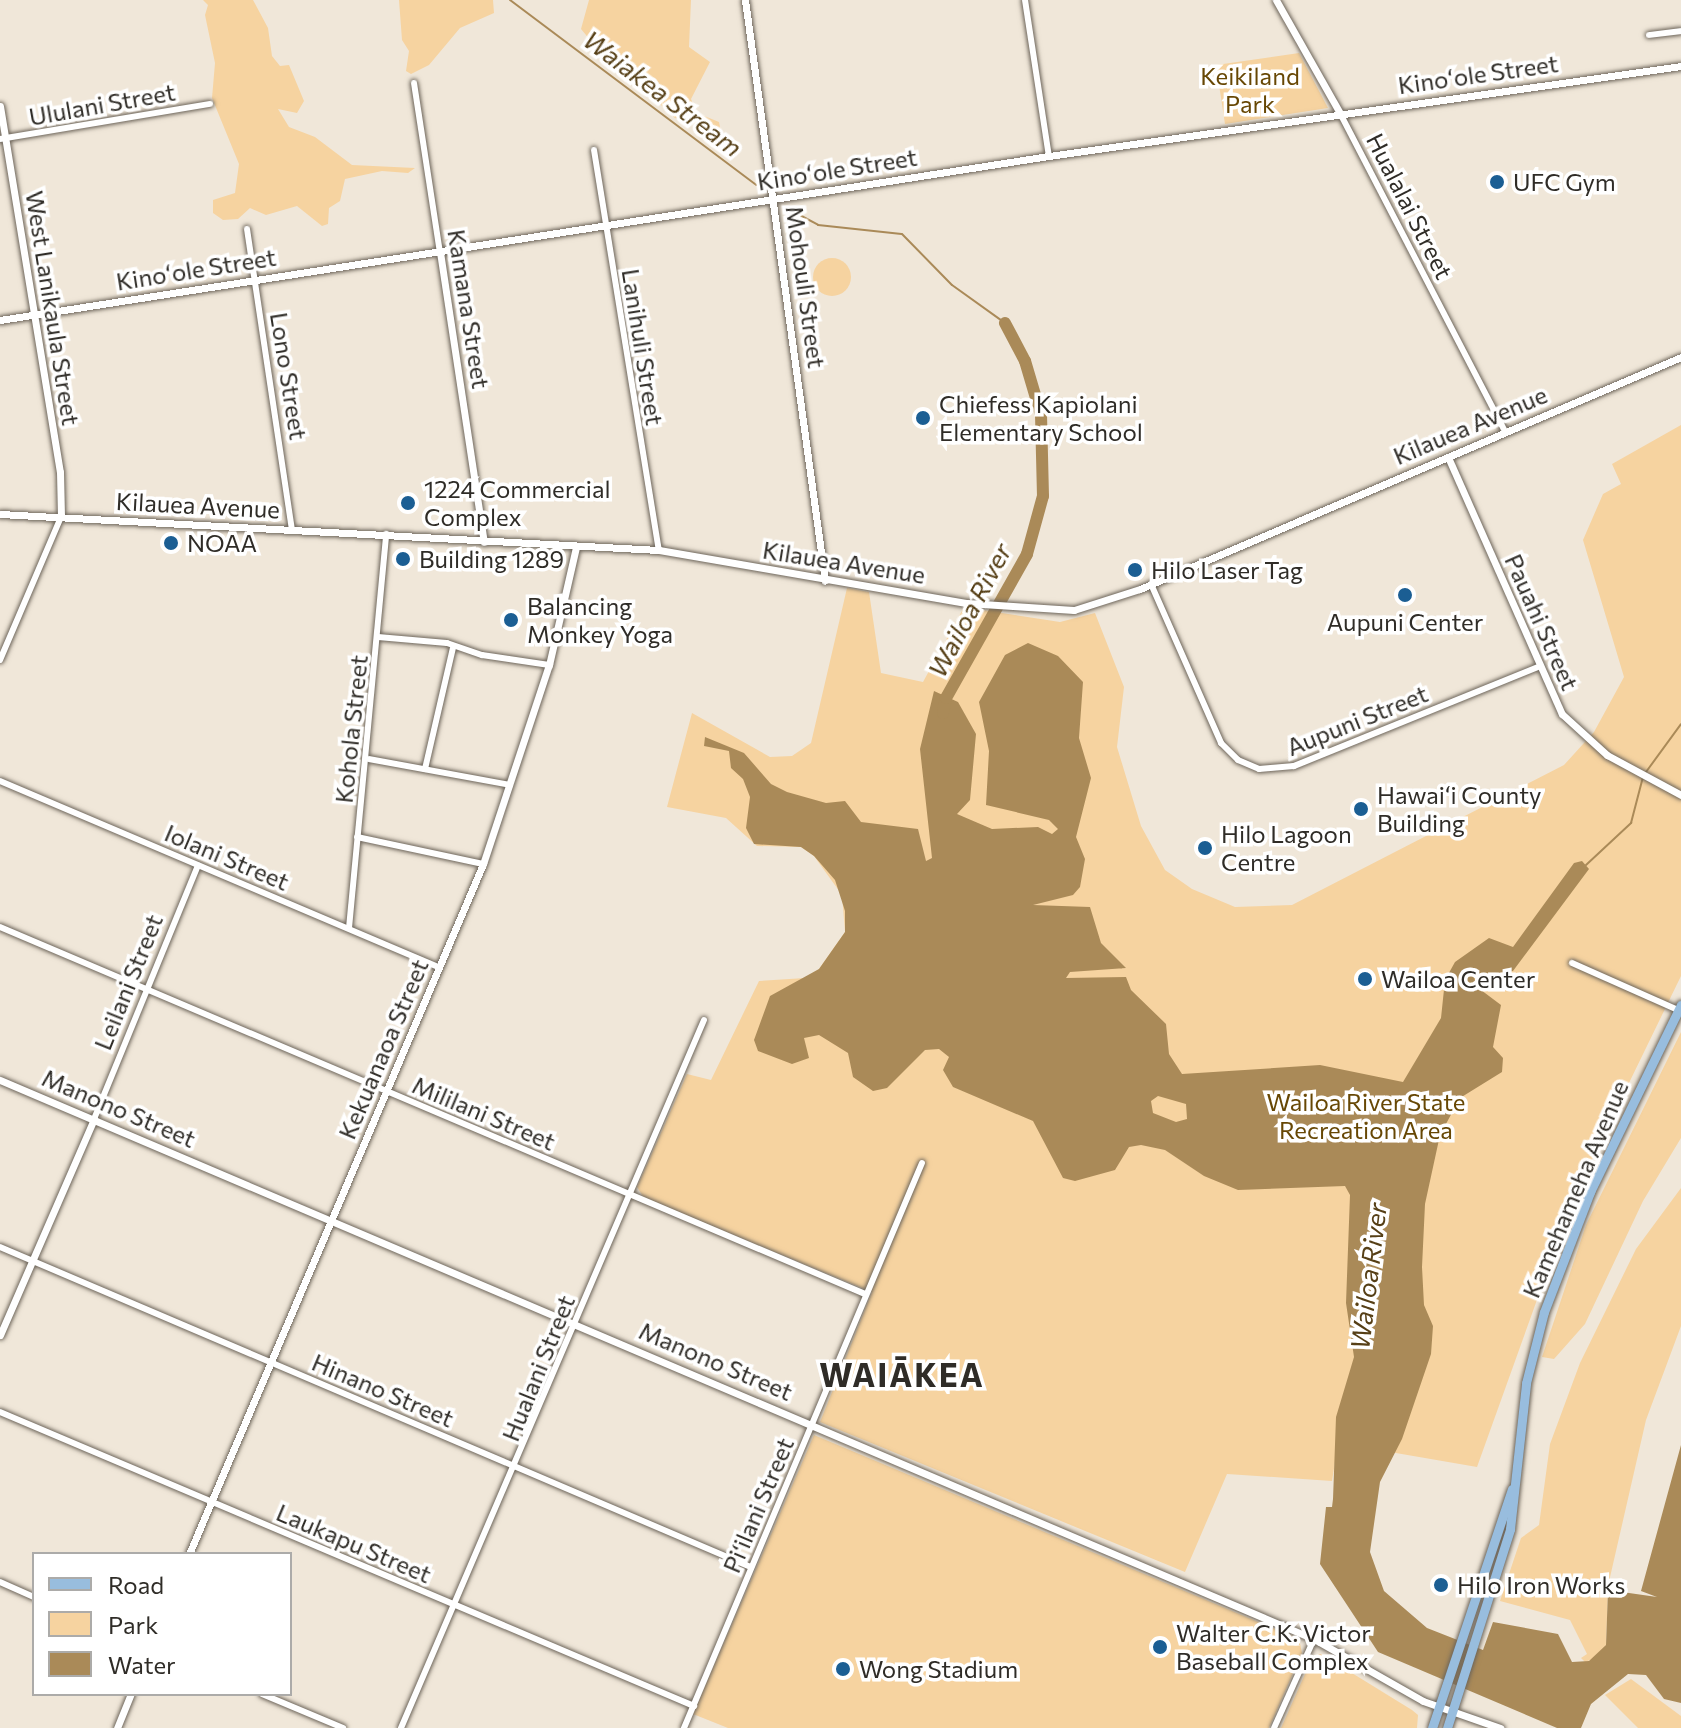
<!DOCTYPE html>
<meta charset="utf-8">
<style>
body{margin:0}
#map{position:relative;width:1681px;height:1728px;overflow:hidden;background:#f0e7d9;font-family:Commissioner,sans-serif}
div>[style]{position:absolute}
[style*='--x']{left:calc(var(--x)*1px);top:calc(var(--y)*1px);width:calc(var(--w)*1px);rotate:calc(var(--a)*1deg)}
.green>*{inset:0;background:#f6d3a0}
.round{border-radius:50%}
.water>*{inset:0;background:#aa8a58}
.stream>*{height:2px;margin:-1px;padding:0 1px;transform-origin:1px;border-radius:1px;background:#aa8a58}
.river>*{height:12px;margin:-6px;padding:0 6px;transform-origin:6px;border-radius:6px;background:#aa8a58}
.roads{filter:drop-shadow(0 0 2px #6d655a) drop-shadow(0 0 2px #6d655a)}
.minor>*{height:6px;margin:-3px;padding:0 3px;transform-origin:3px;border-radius:3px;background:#fff}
.tertiary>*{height:7px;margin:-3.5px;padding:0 3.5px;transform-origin:3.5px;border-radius:3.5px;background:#fff}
.primary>*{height:9px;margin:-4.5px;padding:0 4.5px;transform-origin:4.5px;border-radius:4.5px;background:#98bdde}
.dots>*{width:22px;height:22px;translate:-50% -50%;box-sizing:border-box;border:4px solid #fff;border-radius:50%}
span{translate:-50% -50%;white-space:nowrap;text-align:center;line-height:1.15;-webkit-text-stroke:7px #fff;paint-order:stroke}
.street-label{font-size:24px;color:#2f2c27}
.park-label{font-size:24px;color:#674704}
.poi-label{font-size:24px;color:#2f2c27}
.left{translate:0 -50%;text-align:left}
.water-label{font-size:26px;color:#563f16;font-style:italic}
.district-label{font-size:32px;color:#2f2c27;font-weight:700;letter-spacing:2px}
.legend{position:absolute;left:32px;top:1552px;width:260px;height:144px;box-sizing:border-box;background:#fff;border:2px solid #acaba9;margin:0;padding:10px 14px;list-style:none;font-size:24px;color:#2f2c27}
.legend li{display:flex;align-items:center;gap:16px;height:40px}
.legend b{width:40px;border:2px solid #acaba9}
</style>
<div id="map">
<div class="green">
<div style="clip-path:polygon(203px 0,253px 0,268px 28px,272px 56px,280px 66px,289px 65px,304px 101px,297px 113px,278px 109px,289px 127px,315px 137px,352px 165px,415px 168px,408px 173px,382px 171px,345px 179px,340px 201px,329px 208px,328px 224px,322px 226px,297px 206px,266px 215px,250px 208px,238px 219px,223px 220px,213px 213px,213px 200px,235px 193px,239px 164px,212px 98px,215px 63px,205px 15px,208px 5px)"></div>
<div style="clip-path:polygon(399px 0,493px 0,494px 13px,460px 28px,429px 65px,411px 74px,406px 71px,409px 51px,402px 40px)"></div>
<div style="clip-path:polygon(589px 0,691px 0,689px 47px,710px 62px,691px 99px,697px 113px,719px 122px,721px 132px,675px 118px,660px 104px,662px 87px,655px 78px,628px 72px,609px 51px,591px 41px,581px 29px)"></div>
<div style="clip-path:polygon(1299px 53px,1328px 108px,1225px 124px,1216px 65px)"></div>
<div class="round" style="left:813px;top:258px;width:38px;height:38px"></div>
<div style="clip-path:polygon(1681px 425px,1681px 976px,1575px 1194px,1477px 1467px,1338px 1443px,1332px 1481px,1227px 1474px,1185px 1572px,820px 1422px,872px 1292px,644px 1198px,637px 1187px,687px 1074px,711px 1080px,759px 981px,805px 978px,819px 969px,845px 932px,842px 895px,814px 856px,801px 847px,757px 846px,726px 818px,667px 807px,692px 713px,770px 757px,792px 756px,811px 743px,847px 588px,869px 592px,881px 673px,923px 682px,964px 607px,1060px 622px,1095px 613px,1124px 687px,1117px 747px,1141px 826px,1165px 870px,1192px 889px,1235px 907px,1292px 905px,1564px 765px,1594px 732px,1624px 677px,1583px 540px,1603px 494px,1621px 484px,1612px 464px)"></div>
<div style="clip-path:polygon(1681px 1032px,1681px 1138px,1643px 1201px,1585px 1324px,1554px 1359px,1542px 1357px,1586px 1225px)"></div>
<div style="clip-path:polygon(1681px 1188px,1681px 1326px,1646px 1420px,1608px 1586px,1600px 1586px,1608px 1590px,1606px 1645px,1599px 1657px,1585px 1662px,1581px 1658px,1587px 1654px,1570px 1620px,1500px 1601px,1521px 1538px,1539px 1525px,1550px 1444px,1580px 1363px,1636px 1249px)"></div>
<div style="clip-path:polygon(814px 1435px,1299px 1639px,1302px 1653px,1269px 1728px,728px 1728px,693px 1714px)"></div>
<div style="clip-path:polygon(1321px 1654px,1412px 1710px,1418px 1715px,1417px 1728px,1281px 1728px,1313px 1656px)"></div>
<div style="clip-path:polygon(1631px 1679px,1681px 1716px,1681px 1728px,1638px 1728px,1605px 1695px)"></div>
</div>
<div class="water">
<div style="clip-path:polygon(evenodd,1028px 643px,1058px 656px,1083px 682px,1079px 738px,1091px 778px,1076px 837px,1085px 859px,1080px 887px,1073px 895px,1033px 905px,1090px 907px,1101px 943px,1126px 968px,1070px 972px,1066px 978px,1126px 977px,1131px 990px,1166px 1024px,1169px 1054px,1182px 1074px,1320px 1065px,1403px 1082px,1441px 1018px,1445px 980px,1455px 962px,1489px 938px,1513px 947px,1574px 863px,1582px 861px,1589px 869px,1513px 971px,1474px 977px,1477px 987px,1501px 1005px,1493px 1047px,1503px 1058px,1502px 1072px,1460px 1098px,1440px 1135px,1425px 1204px,1422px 1267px,1424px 1305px,1433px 1326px,1431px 1354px,1402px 1439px,1380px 1482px,1370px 1552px,1384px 1591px,1427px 1628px,1483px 1650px,1493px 1622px,1558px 1634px,1572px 1662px,1589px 1661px,1606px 1645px,1608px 1590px,1657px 1597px,1641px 1591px,1681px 1445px,1681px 1703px,1664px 1699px,1646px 1675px,1628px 1674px,1591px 1704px,1581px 1728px,1557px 1728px,1378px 1652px,1320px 1564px,1326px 1507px,1332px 1507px,1333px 1499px,1336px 1417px,1354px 1357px,1346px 1303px,1350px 1195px,1345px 1186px,1238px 1190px,1204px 1176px,1165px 1150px,1141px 1145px,1129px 1147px,1115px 1170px,1075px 1181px,1063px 1178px,1033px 1121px,953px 1087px,943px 1070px,949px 1057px,939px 1049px,925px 1050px,887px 1088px,873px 1091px,853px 1077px,848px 1053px,819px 1035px,804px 1038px,809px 1058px,792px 1064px,758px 1051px,754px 1040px,770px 996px,819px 969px,845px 932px,845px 911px,835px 880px,814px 856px,801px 847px,754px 844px,746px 828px,750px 797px,743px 779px,731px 768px,729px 751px,704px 746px,705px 737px,744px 753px,771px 784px,787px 792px,826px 803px,845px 801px,861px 822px,918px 829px,926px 861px,932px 858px,920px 749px,934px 691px,958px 702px,976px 734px,970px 800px,957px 814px,992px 829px,1038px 827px,1052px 834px,1058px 829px,1049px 820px,986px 805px,989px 751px,979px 702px,1005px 655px,1028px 643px,1158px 1096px,1186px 1104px,1187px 1119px,1176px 1122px,1153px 1113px,1151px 1101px,1158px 1096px)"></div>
</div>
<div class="stream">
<div style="--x:510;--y:0;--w:308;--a:36.9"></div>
<div style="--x:794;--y:212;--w:27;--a:28"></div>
<div style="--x:818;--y:225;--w:84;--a:6.1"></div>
<div style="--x:902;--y:234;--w:71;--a:45.6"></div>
<div style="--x:952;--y:285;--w:65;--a:35.6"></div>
<div style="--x:1646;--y:772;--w:59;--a:-53.9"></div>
<div style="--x:1586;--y:865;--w:62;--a:-43"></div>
<div style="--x:1631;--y:823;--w:48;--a:-75.4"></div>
</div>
<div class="river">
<div style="--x:943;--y:713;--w:15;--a:-79"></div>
<div style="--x:946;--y:698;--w:165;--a:-60.6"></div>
<div style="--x:1027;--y:554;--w:60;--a:-74.6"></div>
<div style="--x:1043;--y:496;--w:81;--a:-91.4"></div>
<div style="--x:1041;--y:415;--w:56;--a:-106.5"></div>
<div style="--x:1025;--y:361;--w:43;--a:-117.8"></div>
</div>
<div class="roads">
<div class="minor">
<div style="--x:1025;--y:0;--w:158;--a:81.3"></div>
<div style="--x:1649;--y:35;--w:32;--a:-7"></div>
<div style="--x:414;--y:83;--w:171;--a:81.3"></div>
<div style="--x:1341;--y:115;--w:357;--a:62.6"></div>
<div style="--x:0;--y:139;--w:213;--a:-9.5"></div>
<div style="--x:594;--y:150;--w:405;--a:80.8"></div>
<div style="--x:247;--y:229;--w:304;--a:81.5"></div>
<div style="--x:1151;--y:584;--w:174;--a:66.2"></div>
<div style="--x:1221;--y:743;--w:24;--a:45"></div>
<div style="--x:1238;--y:760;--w:23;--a:23"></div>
<div style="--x:1259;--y:769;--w:35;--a:-5"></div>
<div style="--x:1294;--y:766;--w:263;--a:-22.1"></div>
<div style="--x:378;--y:637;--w:69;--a:5"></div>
<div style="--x:447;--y:643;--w:37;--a:19"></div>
<div style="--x:482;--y:655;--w:68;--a:8.5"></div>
<div style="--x:0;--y:660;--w:155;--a:-66.9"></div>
<div style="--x:369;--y:759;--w:143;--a:10.4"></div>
<div style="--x:425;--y:769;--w:124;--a:-77"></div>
<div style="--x:0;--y:781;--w:478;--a:23"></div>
<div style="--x:357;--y:837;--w:129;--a:12.1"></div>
<div style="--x:0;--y:927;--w:940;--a:22.99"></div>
<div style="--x:349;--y:928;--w:396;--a:-84.6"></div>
<div style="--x:1572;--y:963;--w:116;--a:23.9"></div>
<div style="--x:94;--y:1119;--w:274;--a:-67.7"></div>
<div style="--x:0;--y:1247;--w:816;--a:23.08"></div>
<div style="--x:0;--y:1412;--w:754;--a:22.96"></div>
<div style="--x:0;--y:1582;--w:37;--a:24"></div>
<div style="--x:262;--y:1694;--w:88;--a:22.8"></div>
<div style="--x:401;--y:1728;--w:770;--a:-66.83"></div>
<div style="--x:684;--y:1728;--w:613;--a:-67.16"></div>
<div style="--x:1274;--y:1728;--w:98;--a:-65.8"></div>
</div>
<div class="tertiary">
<div style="--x:745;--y:0;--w:586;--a:82.16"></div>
<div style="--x:1276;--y:0;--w:132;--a:60.5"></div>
<div style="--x:0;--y:106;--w:371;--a:80.7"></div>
<div style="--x:60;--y:472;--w:45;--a:88.7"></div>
<div style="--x:440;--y:252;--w:293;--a:81.4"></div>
<div style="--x:0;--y:320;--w:1062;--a:-8.89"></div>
<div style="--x:1049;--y:156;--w:638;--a:-8.1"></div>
<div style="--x:1448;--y:457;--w:281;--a:66.1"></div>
<div style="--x:1562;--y:714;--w:61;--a:42.3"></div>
<div style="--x:1607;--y:755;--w:84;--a:28.4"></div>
<div style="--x:0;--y:514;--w:660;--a:3.13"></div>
<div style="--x:659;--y:550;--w:313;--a:9.8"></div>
<div style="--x:967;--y:603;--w:107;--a:3.7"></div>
<div style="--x:1074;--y:610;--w:69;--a:-17.7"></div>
<div style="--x:1140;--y:589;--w:589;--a:-23.21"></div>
<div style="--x:0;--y:1080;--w:1428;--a:23.05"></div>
<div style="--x:1314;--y:1639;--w:125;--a:29.6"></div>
<div style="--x:1423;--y:1701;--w:82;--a:19.3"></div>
<div style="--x:0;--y:1335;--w:236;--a:-66.5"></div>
<div style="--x:189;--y:1554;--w:750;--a:-66.92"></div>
<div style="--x:483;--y:864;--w:210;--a:-71.7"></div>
<div style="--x:549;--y:665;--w:121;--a:-77.1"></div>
<div style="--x:117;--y:1728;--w:37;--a:-68"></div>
</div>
<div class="primary">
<div style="--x:1432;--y:1728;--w:252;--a:-71.5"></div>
<div style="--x:1447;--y:1728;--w:209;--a:-72.4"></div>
<div style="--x:1510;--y:1529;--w:147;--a:-83.7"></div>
<div style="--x:1526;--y:1383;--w:73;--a:-75.8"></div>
<div style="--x:1544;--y:1312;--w:129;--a:-69"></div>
<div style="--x:1590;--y:1192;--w:208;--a:-64.1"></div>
</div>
</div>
<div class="dots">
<div style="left:1497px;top:182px;background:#1b5e93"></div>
<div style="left:923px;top:418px;background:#1b5e93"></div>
<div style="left:408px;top:503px;background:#1b5e93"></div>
<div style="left:171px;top:543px;background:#1b5e93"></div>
<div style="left:403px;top:559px;background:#1b5e93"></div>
<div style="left:1135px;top:570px;background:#1b5e93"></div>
<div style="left:1405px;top:595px;background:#1b5e93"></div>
<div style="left:511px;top:620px;background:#1b5e93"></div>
<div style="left:1361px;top:809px;background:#1b5e93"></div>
<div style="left:1205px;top:848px;background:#1b5e93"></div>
<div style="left:1365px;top:979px;background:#1b5e93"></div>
<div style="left:1441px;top:1585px;background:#1b5e93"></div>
<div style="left:1160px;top:1647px;background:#1b5e93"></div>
<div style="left:843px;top:1669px;background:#1b5e93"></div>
</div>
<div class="street-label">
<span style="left:1478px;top:74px;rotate:-8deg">Kinoʻole Street</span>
<span style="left:102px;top:104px;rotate:-10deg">Ululani Street</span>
<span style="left:837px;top:169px;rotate:-9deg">Kinoʻole Street</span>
<span style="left:1410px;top:206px;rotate:63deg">Hualalai Street</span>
<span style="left:196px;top:269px;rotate:-9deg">Kinoʻole Street</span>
<span style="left:806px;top:287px;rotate:82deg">Mohouli Street</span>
<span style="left:53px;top:308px;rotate:81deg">West Lanikaula Street</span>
<span style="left:469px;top:309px;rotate:81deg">Kamana Street</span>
<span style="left:643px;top:347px;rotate:81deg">Lanihuli Street</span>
<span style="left:289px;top:376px;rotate:81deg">Lono Street</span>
<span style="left:1470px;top:425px;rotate:-23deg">Kilauea Avenue</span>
<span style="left:198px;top:505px;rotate:3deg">Kilauea Avenue</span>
<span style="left:844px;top:562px;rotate:9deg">Kilauea Avenue</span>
<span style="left:1542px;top:622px;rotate:66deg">Pauahi Street</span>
<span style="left:1357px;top:720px;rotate:-22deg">Aupuni Street</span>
<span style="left:351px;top:729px;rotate:-84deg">Kohola Street</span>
<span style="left:227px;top:857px;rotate:23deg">Iolani Street</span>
<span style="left:128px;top:982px;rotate:-68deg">Leilani Street</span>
<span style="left:383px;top:1049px;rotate:-67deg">Kekuanaoa Street</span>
<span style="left:119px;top:1108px;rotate:23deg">Manono Street</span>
<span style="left:484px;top:1113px;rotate:23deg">Mililani Street</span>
<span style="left:1575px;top:1189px;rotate:-67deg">Kamehameha Avenue</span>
<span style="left:716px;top:1361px;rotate:23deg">Manono Street</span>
<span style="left:538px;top:1368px;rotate:-68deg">Hualani Street</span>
<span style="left:383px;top:1390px;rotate:23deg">Hinano Street</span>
<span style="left:758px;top:1505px;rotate:-67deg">Pi‘ilani Street</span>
<span style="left:354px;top:1543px;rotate:23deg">Laukapu Street</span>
</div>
<div class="park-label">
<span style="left:1250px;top:90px">Keikiland<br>Park</span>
<span style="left:1366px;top:1116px">Wailoa River State<br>Recreation Area</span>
</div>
<div class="poi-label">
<span class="left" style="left:1513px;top:182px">UFC Gym</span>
<span class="left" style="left:939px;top:418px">Chiefess Kapiolani<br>Elementary School</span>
<span class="left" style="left:424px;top:503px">1224 Commercial<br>Complex</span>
<span class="left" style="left:187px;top:543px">NOAA</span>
<span class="left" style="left:419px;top:559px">Building 1289</span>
<span class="left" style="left:1151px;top:570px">Hilo Laser Tag</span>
<span class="left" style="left:527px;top:620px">Balancing<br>Monkey Yoga</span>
<span style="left:1405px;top:622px">Aupuni Center</span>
<span class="left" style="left:1377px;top:809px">Hawaiʻi County<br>Building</span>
<span class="left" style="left:1221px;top:848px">Hilo Lagoon<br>Centre</span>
<span class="left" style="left:1381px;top:979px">Wailoa Center</span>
<span class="left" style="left:1457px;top:1585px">Hilo Iron Works</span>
<span class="left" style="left:1176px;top:1647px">Walter C.K. Victor<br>Baseball Complex</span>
<span class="left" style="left:859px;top:1669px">Wong Stadium</span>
</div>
<div class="water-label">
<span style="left:663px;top:93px;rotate:37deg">Waiakea Stream</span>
<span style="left:969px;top:610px;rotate:-62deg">Wailoa River</span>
<span style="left:1368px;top:1276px;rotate:-83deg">Wailoa River</span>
</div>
<div class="district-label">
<span style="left:902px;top:1374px">WAIĀKEA</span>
</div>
<ul class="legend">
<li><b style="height:10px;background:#98bdde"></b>Road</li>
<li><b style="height:22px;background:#f6d3a0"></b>Park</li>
<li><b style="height:22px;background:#aa8a58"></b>Water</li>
</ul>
</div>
